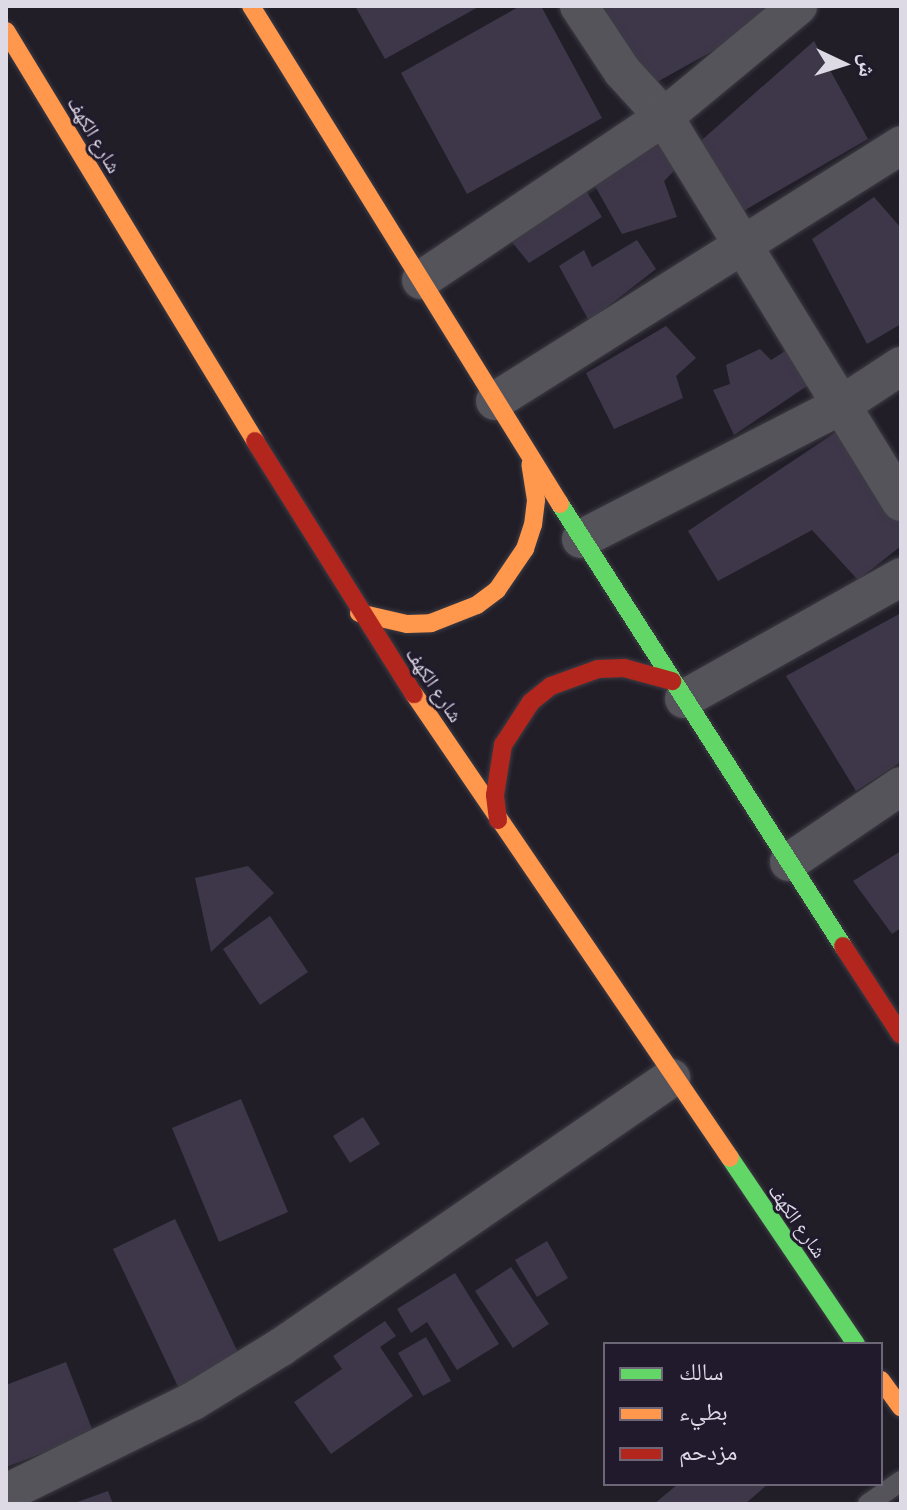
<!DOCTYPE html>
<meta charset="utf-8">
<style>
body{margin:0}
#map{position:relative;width:907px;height:1510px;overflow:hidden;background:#211e28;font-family:"Fira Sans Condensed","Noto Naskh Arabic",sans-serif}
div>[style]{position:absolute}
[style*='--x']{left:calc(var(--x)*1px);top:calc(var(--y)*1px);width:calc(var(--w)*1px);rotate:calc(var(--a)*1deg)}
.building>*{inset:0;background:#3e374a}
.roads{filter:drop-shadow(0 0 2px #3d3b43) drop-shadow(0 0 2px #3d3b43)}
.lane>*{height:20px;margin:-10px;padding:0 10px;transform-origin:10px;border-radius:10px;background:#56545b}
.street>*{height:38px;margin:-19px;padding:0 19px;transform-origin:19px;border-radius:19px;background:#56545b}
.fast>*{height:18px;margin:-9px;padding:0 9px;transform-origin:9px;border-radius:9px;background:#63d668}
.slow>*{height:18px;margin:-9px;padding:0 9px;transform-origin:9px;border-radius:9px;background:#ff974d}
.jam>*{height:18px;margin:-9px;padding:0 9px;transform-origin:9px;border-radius:9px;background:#b3261e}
span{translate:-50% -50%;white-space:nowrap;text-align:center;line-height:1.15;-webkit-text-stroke:6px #201a2c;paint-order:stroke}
.street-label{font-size:20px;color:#ddd9e5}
.frame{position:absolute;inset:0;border:8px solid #ddd9e5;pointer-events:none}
.legend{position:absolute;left:603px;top:1342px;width:280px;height:144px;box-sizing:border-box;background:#201a2c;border:2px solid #6c6676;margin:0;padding:10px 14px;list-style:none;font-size:24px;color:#ddd9e5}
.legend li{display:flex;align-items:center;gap:16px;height:40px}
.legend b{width:40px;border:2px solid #6c6676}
.north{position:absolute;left:803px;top:24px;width:80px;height:80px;-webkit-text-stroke:6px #201a2c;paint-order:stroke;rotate:94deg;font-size:22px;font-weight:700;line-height:32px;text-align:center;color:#ddd9e5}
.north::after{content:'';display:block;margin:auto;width:28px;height:36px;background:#ddd9e5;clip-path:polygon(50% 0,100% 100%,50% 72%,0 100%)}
</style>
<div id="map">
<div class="building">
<div style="clip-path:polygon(355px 6px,480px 6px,385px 59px)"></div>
<div style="clip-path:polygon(520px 6px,541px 6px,602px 118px,467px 194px,401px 73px)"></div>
<div style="clip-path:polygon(603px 6px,780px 6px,783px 12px,648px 87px)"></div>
<div style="clip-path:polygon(814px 41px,868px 139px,733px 217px,695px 146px)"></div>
<div style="clip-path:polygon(659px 134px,678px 167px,664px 181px,677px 217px,622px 234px,591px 179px)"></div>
<div style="clip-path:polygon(584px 187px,602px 217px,529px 263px,507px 236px)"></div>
<div style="clip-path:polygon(874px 197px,901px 228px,901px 324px,867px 344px,812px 239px)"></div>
<div style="clip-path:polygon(637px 240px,656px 269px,589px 321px,559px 266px,584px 250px,592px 267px)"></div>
<div style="clip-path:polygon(666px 326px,696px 358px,676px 376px,683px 398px,614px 429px,586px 373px)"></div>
<div style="clip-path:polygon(793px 346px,813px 382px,734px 435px,713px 390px,730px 384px,726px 365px,760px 349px,771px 360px)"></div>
<div style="clip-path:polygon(842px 428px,901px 525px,901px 546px,858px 580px,812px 530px,718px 581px,688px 531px)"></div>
<div style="clip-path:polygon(901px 613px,901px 762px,856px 791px,786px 676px)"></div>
<div style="clip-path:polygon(901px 851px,901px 928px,892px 934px,853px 881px)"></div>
<div style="clip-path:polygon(248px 866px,274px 893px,211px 952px,195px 878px)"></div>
<div style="clip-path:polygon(270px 916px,308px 972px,260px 1005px,223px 949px)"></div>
<div style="clip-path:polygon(241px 1099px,288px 1212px,219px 1242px,172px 1128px)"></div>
<div style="clip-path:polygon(363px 1117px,380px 1144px,350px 1163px,333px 1136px)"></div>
<div style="clip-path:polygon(175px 1219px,243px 1363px,181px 1393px,113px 1249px)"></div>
<div style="clip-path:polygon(547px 1241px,568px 1278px,537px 1297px,515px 1260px)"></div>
<div style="clip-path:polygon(511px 1267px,549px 1324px,513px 1348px,475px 1291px)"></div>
<div style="clip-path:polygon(455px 1273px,499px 1344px,457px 1370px,427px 1322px,411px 1333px,397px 1309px)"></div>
<div style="clip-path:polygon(385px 1321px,396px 1336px,380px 1347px,413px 1396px,331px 1454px,294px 1402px,342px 1369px,333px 1356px)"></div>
<div style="clip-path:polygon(426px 1337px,451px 1381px,423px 1396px,398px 1353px)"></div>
<div style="clip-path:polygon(66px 1362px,94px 1434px,6px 1467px,6px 1385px)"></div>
<div style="clip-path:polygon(678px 1484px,768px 1484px,745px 1504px,654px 1504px)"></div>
<div style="clip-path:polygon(108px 1491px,113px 1504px,72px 1504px)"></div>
</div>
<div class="roads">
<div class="lane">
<div style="--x:868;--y:1504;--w:40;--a:-34.9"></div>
</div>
<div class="street">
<div style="--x:579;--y:6;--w:78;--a:56.5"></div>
<div style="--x:622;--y:71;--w:62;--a:47.6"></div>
<div style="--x:664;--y:117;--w:452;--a:58.4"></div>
<div style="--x:421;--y:280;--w:293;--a:-33.9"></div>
<div style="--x:664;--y:117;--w:174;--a:-39.6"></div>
<div style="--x:495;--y:401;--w:480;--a:-32.2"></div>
<div style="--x:581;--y:539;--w:291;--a:-27.2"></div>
<div style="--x:840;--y:406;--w:73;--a:-33.3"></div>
<div style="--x:684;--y:699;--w:249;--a:-29.3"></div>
<div style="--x:789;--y:862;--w:135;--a:-34.2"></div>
<div style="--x:6;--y:1493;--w:208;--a:-26.2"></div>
<div style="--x:193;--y:1401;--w:103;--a:-31.5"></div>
<div style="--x:281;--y:1347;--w:474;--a:-34.6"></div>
</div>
<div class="fast">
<div style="--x:560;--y:504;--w:525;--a:57.37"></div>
<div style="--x:730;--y:1158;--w:225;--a:55.9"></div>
</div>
<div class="slow">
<div style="--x:251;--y:6;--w:586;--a:58.18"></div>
<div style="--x:6;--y:31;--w:480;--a:58.7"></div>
<div style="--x:359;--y:613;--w:49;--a:12.9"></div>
<div style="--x:407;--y:624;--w:24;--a:-2"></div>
<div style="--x:431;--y:623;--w:49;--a:-21.4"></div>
<div style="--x:477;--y:605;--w:25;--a:-37"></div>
<div style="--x:497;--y:590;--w:50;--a:-55.7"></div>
<div style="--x:525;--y:549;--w:25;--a:-72"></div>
<div style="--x:533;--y:525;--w:25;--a:-83"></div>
<div style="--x:536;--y:500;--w:36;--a:-99"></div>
<div style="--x:414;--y:694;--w:561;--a:55.74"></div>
<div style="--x:881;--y:1380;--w:34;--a:54"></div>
</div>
<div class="jam">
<div style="--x:255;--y:441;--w:299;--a:57.9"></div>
<div style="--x:498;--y:820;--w:25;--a:-97"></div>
<div style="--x:495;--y:795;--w:51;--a:-80.9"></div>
<div style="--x:503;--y:745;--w:51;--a:-56.9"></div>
<div style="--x:531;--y:702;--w:26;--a:-39"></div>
<div style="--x:551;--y:686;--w:50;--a:-19.9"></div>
<div style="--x:598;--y:669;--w:26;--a:-2"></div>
<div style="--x:624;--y:668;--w:50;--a:15.2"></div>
<div style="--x:843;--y:946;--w:106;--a:56.9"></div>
</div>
</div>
<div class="street-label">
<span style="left:94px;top:135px;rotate:59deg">شارع الكهف</span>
<span style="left:434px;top:685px;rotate:56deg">شارع الكهف</span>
<span style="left:797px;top:1221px;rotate:55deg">شارع الكهف</span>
</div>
<div class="frame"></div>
<ul class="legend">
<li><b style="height:10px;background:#63d668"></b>سالك</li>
<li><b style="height:10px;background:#ff974d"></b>بطيء</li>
<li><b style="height:10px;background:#b3261e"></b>مزدحم</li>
</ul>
<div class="north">ش</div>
</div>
